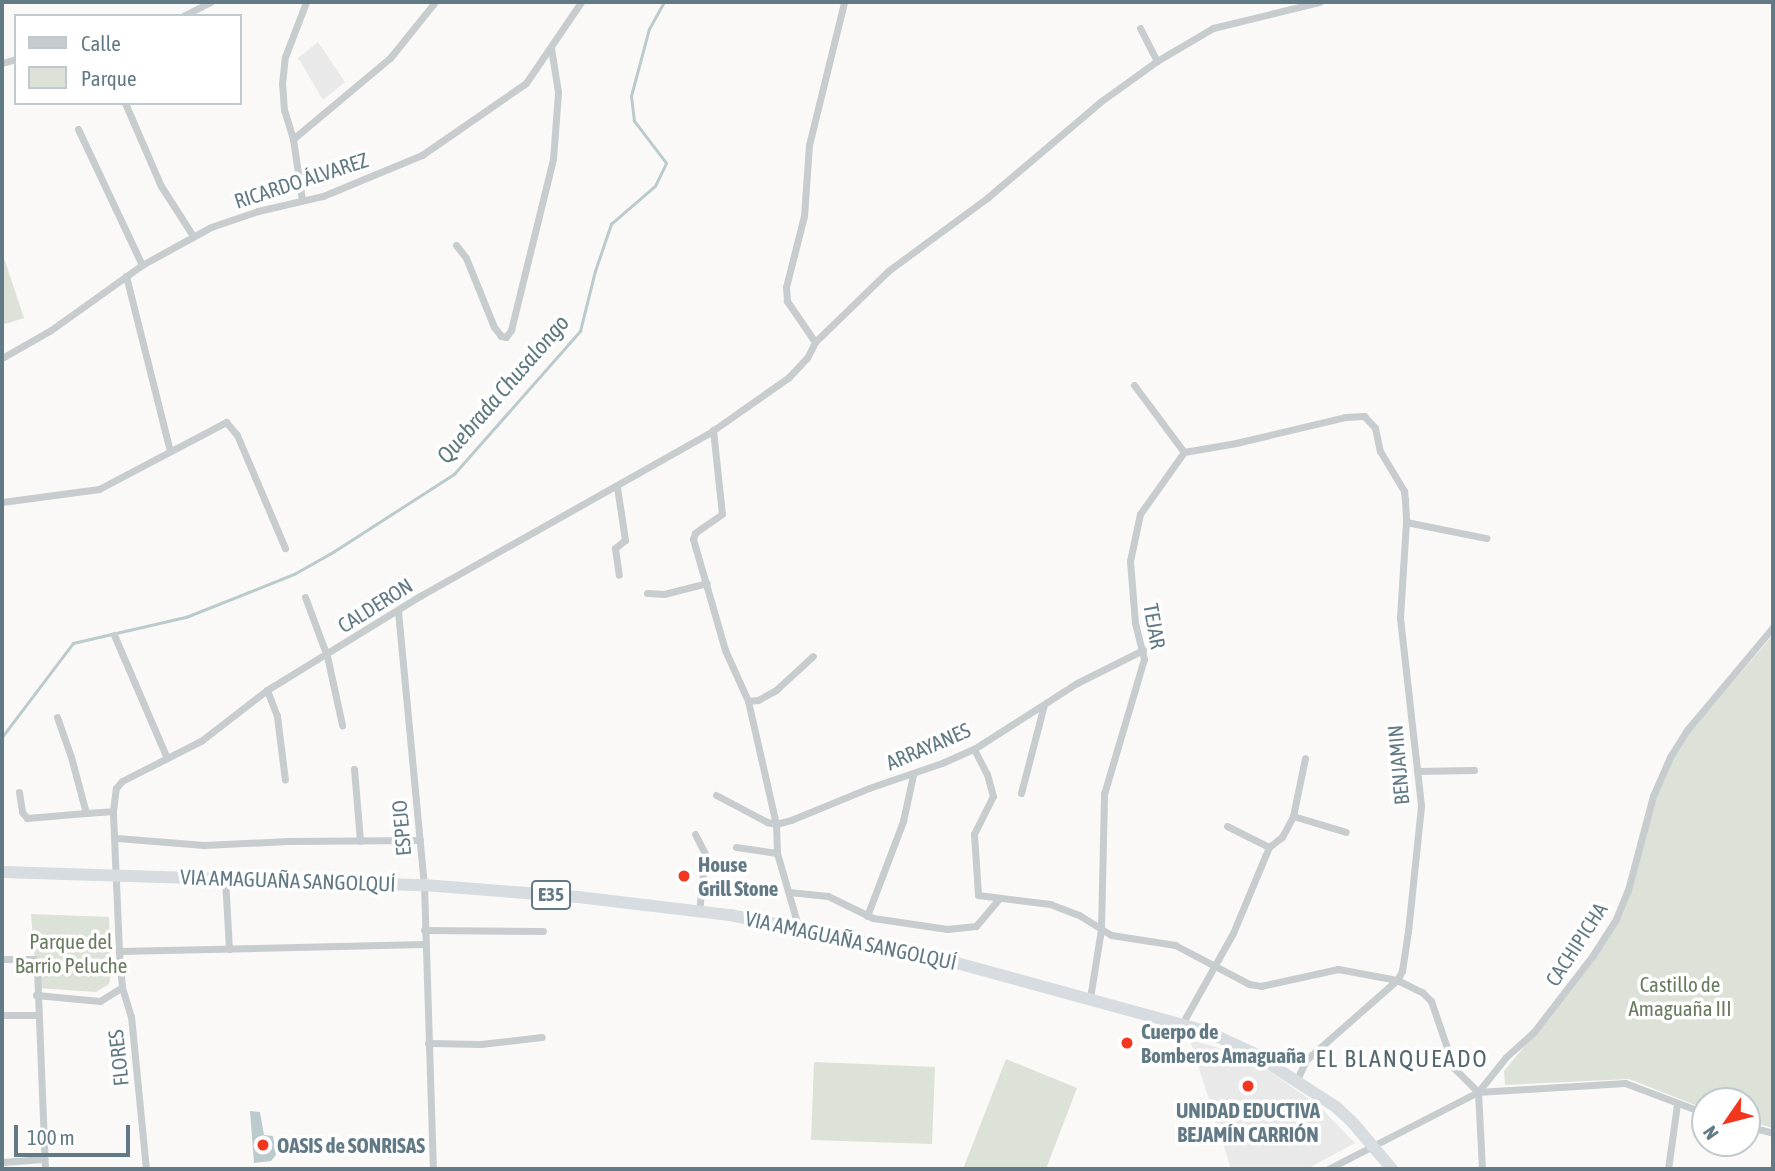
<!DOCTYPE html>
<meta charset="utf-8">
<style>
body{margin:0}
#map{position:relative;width:1775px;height:1171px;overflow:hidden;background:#faf9f7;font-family:"Asap Condensed",sans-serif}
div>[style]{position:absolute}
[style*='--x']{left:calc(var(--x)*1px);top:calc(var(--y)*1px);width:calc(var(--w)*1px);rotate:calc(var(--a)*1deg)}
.built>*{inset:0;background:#e8e9e8}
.green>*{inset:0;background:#dce2d8}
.water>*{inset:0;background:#bbcbcd}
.stream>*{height:2.5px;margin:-1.25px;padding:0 1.25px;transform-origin:1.25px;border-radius:1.25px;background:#bbcbcd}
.street>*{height:7px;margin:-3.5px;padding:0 3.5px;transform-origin:3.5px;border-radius:3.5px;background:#c7cccf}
.highway>*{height:12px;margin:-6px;padding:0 6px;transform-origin:6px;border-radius:6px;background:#d6dcdf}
.dots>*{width:19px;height:19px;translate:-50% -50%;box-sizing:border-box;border:4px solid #fff;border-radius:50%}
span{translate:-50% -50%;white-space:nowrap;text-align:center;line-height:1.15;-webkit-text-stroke:7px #fff;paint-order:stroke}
.shield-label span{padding:2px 5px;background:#fff;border:2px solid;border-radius:5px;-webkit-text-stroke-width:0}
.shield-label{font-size:19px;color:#627a85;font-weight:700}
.street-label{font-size:21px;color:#627a85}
.poi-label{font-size:21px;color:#627a85;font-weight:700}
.left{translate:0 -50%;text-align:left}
.park-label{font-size:21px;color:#6a7b62}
.water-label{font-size:23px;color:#5d797e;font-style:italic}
.quarter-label{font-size:24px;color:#55676f;letter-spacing:2px}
.frame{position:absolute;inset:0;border:4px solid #627a85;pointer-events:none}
.legend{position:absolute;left:14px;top:14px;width:228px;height:91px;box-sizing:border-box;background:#fff;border:2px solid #c0cace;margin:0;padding:9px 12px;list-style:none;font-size:21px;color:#627a85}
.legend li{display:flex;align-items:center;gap:14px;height:35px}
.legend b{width:35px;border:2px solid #c0cace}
.north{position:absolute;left:1691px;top:1087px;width:70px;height:70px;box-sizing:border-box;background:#fff;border:2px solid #c0cace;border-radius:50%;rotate:235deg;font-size:19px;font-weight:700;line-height:28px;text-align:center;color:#627a85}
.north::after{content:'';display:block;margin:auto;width:24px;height:32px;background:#f3361e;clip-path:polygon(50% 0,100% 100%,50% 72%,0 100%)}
.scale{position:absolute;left:14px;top:1125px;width:116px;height:32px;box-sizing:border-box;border:4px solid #627a85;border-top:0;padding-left:9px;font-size:21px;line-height:24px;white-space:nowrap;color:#627a85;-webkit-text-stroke:5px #fff;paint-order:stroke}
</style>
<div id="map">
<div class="built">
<div style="clip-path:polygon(318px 42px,345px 82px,323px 100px,298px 58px)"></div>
<div style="clip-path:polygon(1190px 1040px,1216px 1047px,1262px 1066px,1319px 1106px,1355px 1143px,1307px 1169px,1231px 1169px)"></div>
</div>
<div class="green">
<div style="clip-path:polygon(2px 252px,24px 318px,2px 325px)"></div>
<div style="clip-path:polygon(1773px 635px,1773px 1128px,1747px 1121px,1747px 1101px,1705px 1101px,1705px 1109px,1629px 1079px,1505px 1085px,1504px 1071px,1538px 1030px,1620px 918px,1656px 797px,1672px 759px,1690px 732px)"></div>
<div style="clip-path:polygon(31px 914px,109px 917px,111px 975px,109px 984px,96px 992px,37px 988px)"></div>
<div style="clip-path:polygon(1006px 1059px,1077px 1088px,1046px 1169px,963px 1169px)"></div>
<div style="clip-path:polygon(814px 1062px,935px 1067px,932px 1144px,811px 1140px)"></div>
</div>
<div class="water">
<div style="clip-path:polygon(250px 1111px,260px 1112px,264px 1135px,273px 1136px,276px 1155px,271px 1161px,254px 1163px)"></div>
</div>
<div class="stream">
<div style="--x:2;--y:737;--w:118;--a:-52.9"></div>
<div style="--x:73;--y:643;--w:116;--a:-13"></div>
<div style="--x:186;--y:617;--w:116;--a:-21.7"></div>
<div style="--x:294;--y:574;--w:45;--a:-29.4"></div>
<div style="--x:333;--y:552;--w:144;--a:-32.8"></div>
<div style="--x:454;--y:474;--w:191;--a:-48.6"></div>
<div style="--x:580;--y:331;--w:62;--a:-76"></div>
<div style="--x:595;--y:271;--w:50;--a:-71.2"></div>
<div style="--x:611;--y:224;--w:58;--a:-40.8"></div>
<div style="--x:655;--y:186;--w:25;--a:-64"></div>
<div style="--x:666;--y:163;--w:53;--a:-127.3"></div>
<div style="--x:634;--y:121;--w:25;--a:-97"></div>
<div style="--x:631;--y:96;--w:69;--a:-75"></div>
<div style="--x:649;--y:29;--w:31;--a:-61"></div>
</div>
<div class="street">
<div style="--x:183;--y:16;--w:31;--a:-27"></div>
<div style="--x:1140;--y:28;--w:37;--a:63"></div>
<div style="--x:2;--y:63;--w:15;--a:-16"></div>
<div style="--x:125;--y:103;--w:90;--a:66.6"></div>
<div style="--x:161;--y:186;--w:59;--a:57.4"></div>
<div style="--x:78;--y:129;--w:150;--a:64.8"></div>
<div style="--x:293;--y:139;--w:126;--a:-39.9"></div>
<div style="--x:390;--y:58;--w:72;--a:-51.2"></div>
<div style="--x:302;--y:200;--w:62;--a:-98.4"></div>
<div style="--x:293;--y:139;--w:30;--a:-107"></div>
<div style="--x:284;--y:110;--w:26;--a:-94"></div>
<div style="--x:282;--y:84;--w:27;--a:-84"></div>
<div style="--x:285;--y:57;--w:59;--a:-69.1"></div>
<div style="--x:456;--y:245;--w:16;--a:52"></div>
<div style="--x:466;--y:258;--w:74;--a:67.9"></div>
<div style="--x:494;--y:327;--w:11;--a:52"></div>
<div style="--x:501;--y:336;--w:5;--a:11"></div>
<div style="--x:506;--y:337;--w:9;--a:-54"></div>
<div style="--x:511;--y:330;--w:176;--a:-76.2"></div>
<div style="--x:553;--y:159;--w:67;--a:-85.7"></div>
<div style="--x:558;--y:92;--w:45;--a:-99"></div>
<div style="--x:126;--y:276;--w:180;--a:75.9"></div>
<div style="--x:815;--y:342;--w:102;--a:-44.2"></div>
<div style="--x:888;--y:271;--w:123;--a:-36.4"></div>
<div style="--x:987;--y:198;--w:148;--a:-40.3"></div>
<div style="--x:1100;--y:102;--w:70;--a:-35.7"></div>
<div style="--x:1157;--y:61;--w:65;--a:-30.5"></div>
<div style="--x:1213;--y:28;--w:110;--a:-13.7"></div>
<div style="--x:2;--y:358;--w:56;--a:-29.7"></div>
<div style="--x:51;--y:330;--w:112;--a:-35.5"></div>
<div style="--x:142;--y:265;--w:79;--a:-28.8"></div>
<div style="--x:211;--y:227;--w:50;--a:-18.8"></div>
<div style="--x:258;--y:211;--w:67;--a:-13"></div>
<div style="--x:323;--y:196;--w:107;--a:-22.5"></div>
<div style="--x:422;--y:155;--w:126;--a:-34.7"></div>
<div style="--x:526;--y:83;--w:98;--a:-55.8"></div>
<div style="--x:1134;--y:385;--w:84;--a:53.3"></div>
<div style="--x:713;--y:430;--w:84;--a:83.9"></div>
<div style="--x:722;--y:514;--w:33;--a:145"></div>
<div style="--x:695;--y:533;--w:6;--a:108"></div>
<div style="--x:693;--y:539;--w:116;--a:73.9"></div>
<div style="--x:725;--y:650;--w:56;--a:65.7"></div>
<div style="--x:748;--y:701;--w:126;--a:77.2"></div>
<div style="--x:776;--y:824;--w:29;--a:88"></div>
<div style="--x:777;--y:853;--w:79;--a:73.9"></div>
<div style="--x:617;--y:487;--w:54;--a:81.4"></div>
<div style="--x:625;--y:540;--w:13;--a:141"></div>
<div style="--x:615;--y:548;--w:27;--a:82"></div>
<div style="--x:2;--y:502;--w:98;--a:-7.6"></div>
<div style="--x:99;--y:489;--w:144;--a:-27.8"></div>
<div style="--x:226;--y:422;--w:17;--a:50"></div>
<div style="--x:237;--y:435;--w:123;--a:67"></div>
<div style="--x:1406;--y:522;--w:82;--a:11.3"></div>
<div style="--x:647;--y:593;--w:17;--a:3"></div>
<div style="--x:664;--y:594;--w:44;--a:-14.3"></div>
<div style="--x:305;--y:597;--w:63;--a:69.6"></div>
<div style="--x:327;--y:656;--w:71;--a:77.7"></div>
<div style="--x:398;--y:611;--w:275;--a:84.6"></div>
<div style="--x:424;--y:885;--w:284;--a:88.2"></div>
<div style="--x:114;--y:635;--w:134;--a:66.7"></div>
<div style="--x:267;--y:690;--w:28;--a:69"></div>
<div style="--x:277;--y:716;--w:64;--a:82.9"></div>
<div style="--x:748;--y:701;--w:10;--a:-6"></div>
<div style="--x:758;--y:700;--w:21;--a:-29"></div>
<div style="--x:776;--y:690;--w:50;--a:-42.6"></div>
<div style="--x:57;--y:717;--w:42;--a:70.7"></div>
<div style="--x:71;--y:757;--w:58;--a:75"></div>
<div style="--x:86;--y:813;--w:27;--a:-4"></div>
<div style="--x:974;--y:749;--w:28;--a:63"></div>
<div style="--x:987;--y:774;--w:23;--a:75"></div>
<div style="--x:993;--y:796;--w:42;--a:116.6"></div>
<div style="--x:974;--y:834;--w:61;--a:86.2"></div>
<div style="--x:978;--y:895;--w:73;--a:7.1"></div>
<div style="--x:1050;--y:904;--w:31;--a:21"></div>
<div style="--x:1079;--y:915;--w:38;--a:32"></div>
<div style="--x:1111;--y:935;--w:65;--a:8.9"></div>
<div style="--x:1175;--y:945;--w:84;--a:27.8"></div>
<div style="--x:1249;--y:984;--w:12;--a:9"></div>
<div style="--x:1261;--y:986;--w:79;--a:-12.4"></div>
<div style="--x:1338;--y:969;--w:60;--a:10.6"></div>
<div style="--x:1397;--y:980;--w:28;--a:26"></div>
<div style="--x:1422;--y:992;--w:13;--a:45"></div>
<div style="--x:1431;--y:1001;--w:71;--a:71.1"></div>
<div style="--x:1454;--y:1068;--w:34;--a:45"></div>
<div style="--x:1478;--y:1092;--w:147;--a:-3.5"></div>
<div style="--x:1625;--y:1083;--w:85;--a:20.6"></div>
<div style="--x:354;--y:769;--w:72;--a:85.2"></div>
<div style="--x:1417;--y:771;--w:57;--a:-1"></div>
<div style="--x:19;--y:792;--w:20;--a:81"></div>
<div style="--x:22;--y:812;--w:8;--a:50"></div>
<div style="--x:27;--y:818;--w:59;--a:-4.8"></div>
<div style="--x:1021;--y:793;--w:91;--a:-75.4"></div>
<div style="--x:716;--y:795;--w:58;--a:27.9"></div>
<div style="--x:767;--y:822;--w:9;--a:13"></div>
<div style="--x:776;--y:824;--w:16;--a:-15"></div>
<div style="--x:791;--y:820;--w:84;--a:-22.3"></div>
<div style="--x:869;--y:788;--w:77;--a:-18.9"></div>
<div style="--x:942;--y:763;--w:35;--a:-24"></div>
<div style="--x:974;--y:749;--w:122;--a:-32.7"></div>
<div style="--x:1077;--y:683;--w:74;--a:-26.6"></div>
<div style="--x:1293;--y:816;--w:55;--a:16.8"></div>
<div style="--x:1227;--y:826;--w:47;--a:26.6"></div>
<div style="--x:695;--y:834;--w:22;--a:63"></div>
<div style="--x:705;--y:854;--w:58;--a:95.9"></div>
<div style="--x:117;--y:838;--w:87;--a:4.6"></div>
<div style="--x:204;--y:845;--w:84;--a:-2.7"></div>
<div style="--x:288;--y:841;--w:132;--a:-0.4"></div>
<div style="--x:736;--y:847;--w:41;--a:8.3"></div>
<div style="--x:225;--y:878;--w:71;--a:86.8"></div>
<div style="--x:789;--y:892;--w:39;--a:6"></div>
<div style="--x:828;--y:896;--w:50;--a:26.1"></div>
<div style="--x:873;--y:918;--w:75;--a:8.5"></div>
<div style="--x:947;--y:929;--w:29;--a:-6"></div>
<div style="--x:976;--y:926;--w:35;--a:-50"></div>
<div style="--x:867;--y:916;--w:102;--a:-69.2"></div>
<div style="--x:903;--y:821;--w:47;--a:-77.7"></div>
<div style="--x:424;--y:930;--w:119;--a:0.5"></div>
<div style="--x:119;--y:951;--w:306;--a:-1.3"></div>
<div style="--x:2;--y:959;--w:32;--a:0"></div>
<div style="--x:34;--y:959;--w:10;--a:73"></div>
<div style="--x:37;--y:969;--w:200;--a:87.7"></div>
<div style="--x:36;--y:995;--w:64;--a:5.4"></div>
<div style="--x:100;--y:1001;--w:26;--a:-32"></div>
<div style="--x:1090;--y:998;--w:70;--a:-80.9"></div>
<div style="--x:1101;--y:929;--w:135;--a:-88.7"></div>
<div style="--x:1104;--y:794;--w:141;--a:-73.5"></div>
<div style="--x:1144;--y:659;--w:37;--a:-104"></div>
<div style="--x:1135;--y:623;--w:62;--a:-94.6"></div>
<div style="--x:1130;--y:561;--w:48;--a:-78"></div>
<div style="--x:1140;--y:514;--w:76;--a:-54.6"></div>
<div style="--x:1184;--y:452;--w:53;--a:-9.8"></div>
<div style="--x:1236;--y:443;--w:112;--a:-13.4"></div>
<div style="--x:1345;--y:417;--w:19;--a:-3"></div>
<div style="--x:1364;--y:416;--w:16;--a:47"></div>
<div style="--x:1375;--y:428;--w:24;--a:78"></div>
<div style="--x:1380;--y:451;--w:47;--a:59"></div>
<div style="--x:1404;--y:491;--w:9;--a:84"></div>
<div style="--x:1405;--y:500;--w:22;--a:87"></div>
<div style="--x:1406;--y:522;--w:96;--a:93.6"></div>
<div style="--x:1400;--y:618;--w:189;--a:83.6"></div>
<div style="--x:1421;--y:806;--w:126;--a:95.9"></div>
<div style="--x:1408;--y:931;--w:40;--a:98.5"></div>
<div style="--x:1402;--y:971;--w:10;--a:119"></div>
<div style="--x:1397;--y:980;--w:121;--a:138.7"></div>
<div style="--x:1306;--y:1060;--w:21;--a:115"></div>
<div style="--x:2;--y:1015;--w:35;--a:0"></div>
<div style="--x:1182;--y:1024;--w:104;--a:-60.7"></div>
<div style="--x:1233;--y:933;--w:93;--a:-67.3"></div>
<div style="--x:1269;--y:847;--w:16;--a:-38"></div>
<div style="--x:1282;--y:837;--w:24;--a:-62"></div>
<div style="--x:1293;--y:816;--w:59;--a:-78.3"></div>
<div style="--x:428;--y:1043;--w:53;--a:1.1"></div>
<div style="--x:481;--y:1044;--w:61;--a:-6.5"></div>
<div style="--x:1478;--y:1092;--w:77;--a:87"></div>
<div style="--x:1747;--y:1126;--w:27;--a:15"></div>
<div style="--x:2;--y:1162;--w:42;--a:-4.1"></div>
<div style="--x:146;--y:1169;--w:153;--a:-95.6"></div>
<div style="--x:131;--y:1017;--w:31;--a:-107"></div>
<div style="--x:122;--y:987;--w:36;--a:-95"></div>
<div style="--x:119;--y:951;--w:140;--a:-92.5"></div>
<div style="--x:113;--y:811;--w:23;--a:-83"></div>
<div style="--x:116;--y:788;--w:9;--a:-49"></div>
<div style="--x:122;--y:781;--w:89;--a:-26.9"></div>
<div style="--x:201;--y:741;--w:83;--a:-37.7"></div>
<div style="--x:267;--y:690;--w:180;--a:-31.6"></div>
<div style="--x:420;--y:596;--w:330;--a:-29.4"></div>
<div style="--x:708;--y:434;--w:99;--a:-35.1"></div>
<div style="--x:789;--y:377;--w:26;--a:-47"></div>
<div style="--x:807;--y:358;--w:18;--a:-63"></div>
<div style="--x:815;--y:342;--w:50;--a:-124.3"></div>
<div style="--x:787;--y:301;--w:14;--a:-94"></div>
<div style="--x:786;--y:287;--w:73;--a:-75.8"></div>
<div style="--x:804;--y:216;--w:71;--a:-86"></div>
<div style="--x:809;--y:145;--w:147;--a:-76.2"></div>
<div style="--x:1328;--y:1169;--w:169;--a:-27.2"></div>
<div style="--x:1478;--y:1092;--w:45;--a:-51.3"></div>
<div style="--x:1506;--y:1057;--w:36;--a:-42"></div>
<div style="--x:1533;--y:1033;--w:98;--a:-52.4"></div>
<div style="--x:1593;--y:955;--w:43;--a:-57.4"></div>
<div style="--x:1616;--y:919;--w:31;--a:-68"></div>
<div style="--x:1628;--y:890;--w:97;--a:-75.1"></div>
<div style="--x:1653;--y:796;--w:43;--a:-66.4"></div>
<div style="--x:1670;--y:757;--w:32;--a:-58"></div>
<div style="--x:1687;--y:730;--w:134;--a:-50.1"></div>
<div style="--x:1668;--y:1169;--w:66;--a:-82.1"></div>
</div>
<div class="highway">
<div style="--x:2;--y:872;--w:422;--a:1.8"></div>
<div style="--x:424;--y:885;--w:154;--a:4.5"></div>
<div style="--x:578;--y:897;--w:153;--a:6.8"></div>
<div style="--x:730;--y:915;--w:194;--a:11.3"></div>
<div style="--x:920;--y:953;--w:299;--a:15.3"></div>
<div style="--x:1208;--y:1032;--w:50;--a:25"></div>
<div style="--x:1253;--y:1053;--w:99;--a:33"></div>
<div style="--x:1336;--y:1107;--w:23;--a:43"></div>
<div style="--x:1353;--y:1123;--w:60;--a:49.7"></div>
</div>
<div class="dots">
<div style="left:684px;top:876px;background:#f3361e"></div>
<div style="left:1127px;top:1043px;background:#f3361e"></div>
<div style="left:1248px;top:1086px;background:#f3361e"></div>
<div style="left:263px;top:1145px;background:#f3361e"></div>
</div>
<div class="shield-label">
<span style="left:551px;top:895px">E35</span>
</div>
<div class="street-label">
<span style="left:301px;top:180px;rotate:-18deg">RICARDO ÁLVAREZ</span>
<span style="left:375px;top:605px;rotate:-32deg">CALDERON</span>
<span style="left:1155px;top:626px;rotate:80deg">TEJAR</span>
<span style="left:928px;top:746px;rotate:-23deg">ARRAYANES</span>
<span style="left:1398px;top:765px;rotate:-95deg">BENJAMIN</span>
<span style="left:401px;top:828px;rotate:-95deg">ESPEJO</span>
<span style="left:288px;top:880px;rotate:2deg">VIA AMAGUAÑA SANGOLQUÍ</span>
<span style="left:851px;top:940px;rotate:12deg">VIA AMAGUAÑA SANGOLQUÍ</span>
<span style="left:1576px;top:944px;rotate:-57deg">CACHIPICHA</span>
<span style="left:118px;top:1058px;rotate:-96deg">FLORES</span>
</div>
<div class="poi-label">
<span class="left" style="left:698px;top:876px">House<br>Grill Stone</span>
<span class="left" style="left:1141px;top:1043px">Cuerpo de<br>Bomberos Amaguaña</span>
<span style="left:1248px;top:1122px">UNIDAD EDUCTIVA<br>BEJAMÍN CARRIÓN</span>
<span class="left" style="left:277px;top:1145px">OASIS de SONRISAS</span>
</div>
<div class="park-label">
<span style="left:71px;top:953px">Parque del<br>Barrio Peluche</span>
<span style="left:1680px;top:996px">Castillo de<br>Amaguaña III</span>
</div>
<div class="water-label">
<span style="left:503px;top:389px;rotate:-49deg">Quebrada Chusalongo</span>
</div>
<div class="quarter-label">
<span style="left:1402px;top:1059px">EL BLANQUEADO</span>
</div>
<div class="frame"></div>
<ul class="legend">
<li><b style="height:9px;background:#c7cccf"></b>Calle</li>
<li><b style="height:19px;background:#dce2d8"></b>Parque</li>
</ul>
<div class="north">N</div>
<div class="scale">100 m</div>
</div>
